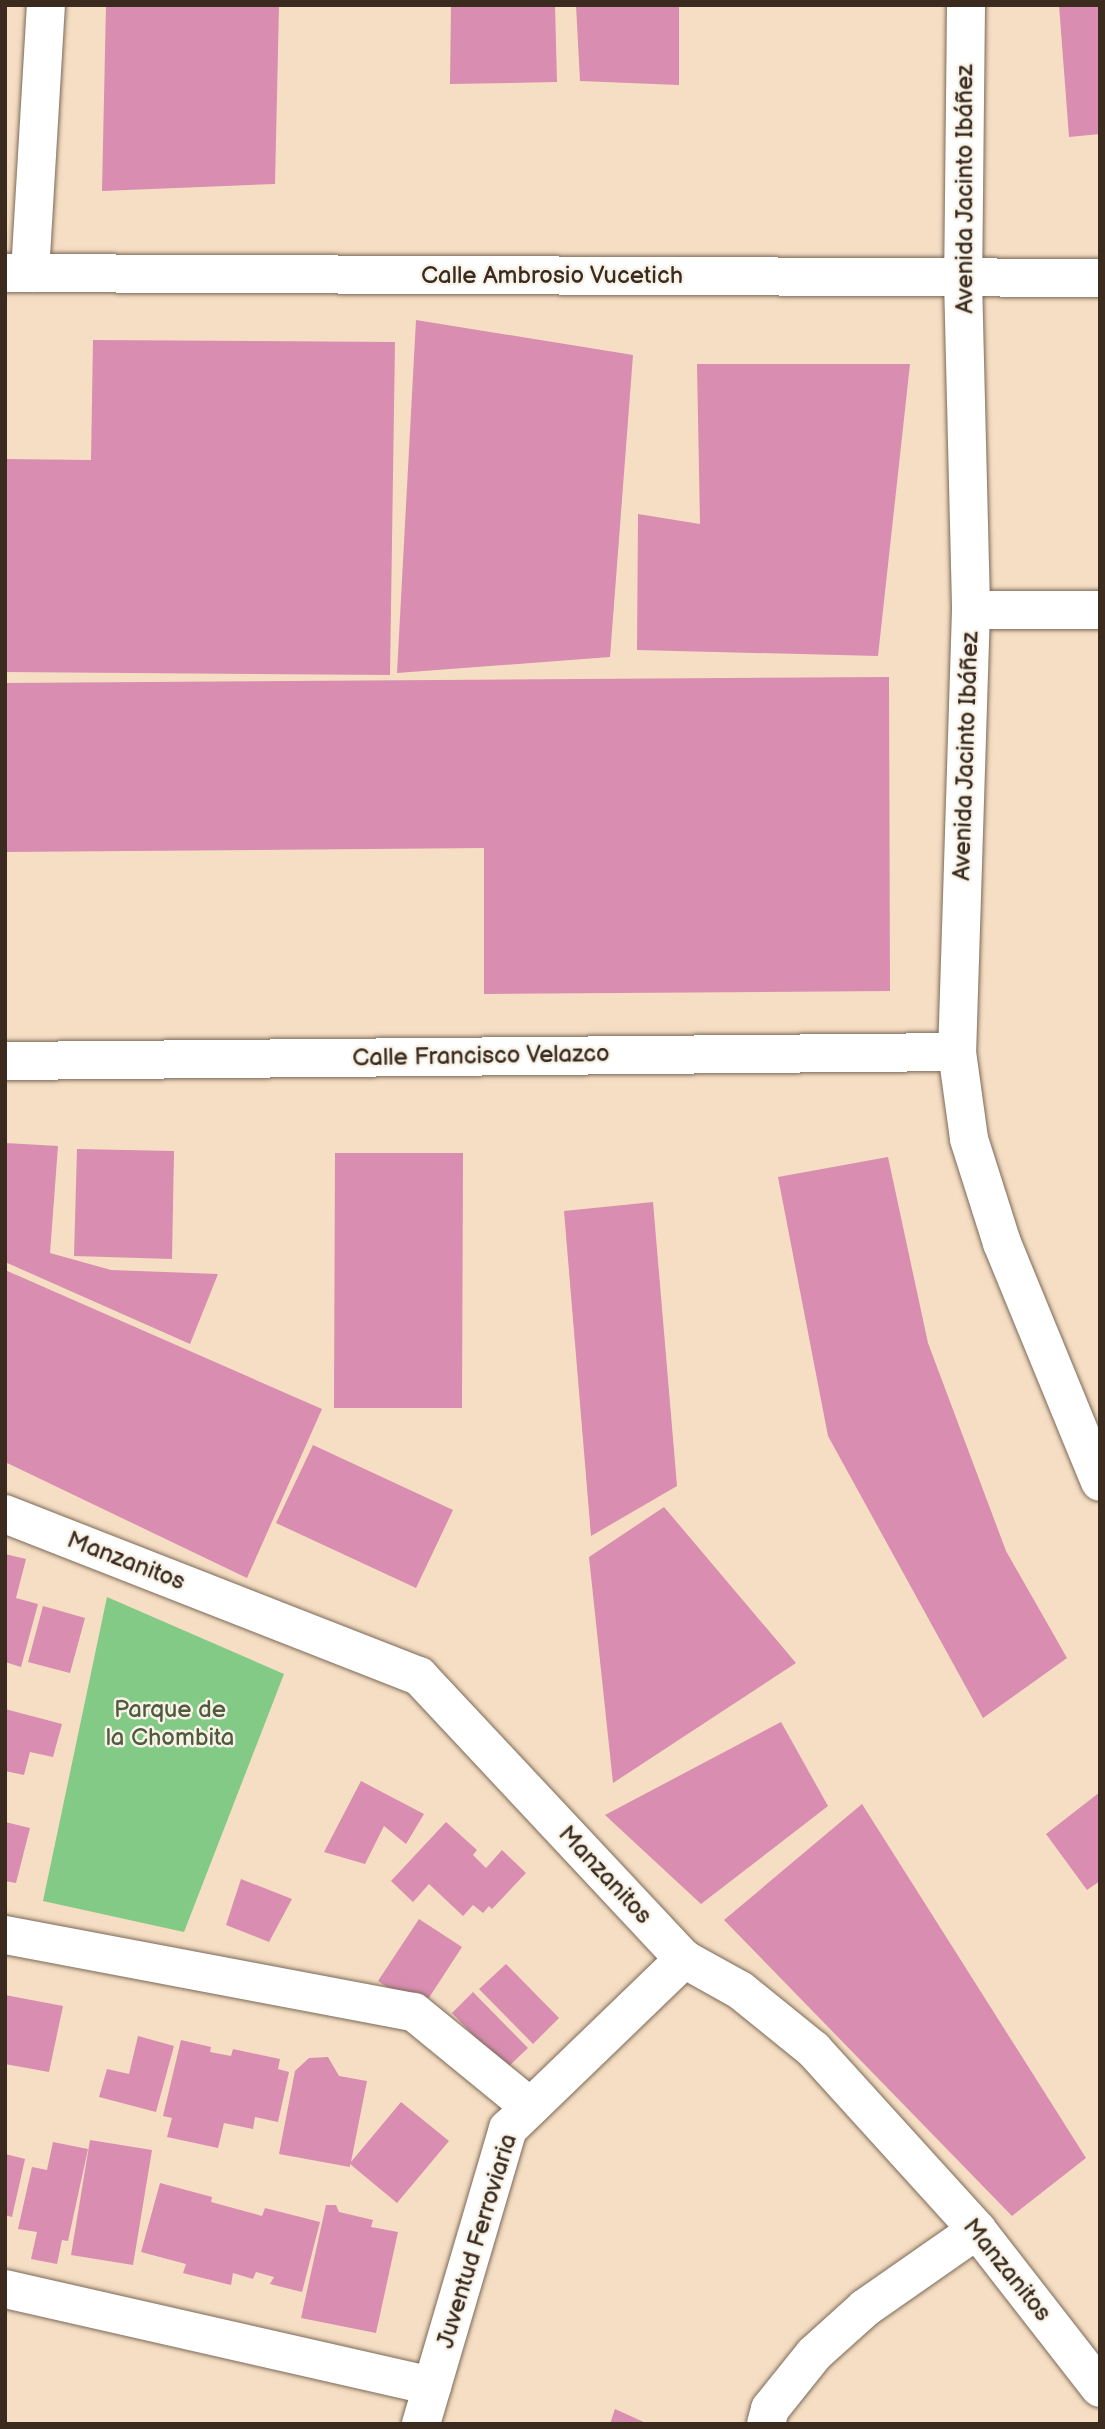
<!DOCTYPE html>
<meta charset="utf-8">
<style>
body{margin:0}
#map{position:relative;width:1105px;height:2429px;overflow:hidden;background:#f5dec3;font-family:"Balsamiq Sans",sans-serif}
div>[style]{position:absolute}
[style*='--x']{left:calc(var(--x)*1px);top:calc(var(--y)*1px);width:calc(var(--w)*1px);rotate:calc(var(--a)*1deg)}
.green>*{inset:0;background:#82ca86}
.building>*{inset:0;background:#d98db1}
.roads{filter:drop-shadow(0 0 2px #7c6958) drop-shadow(0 0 2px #7c6958)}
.minor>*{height:38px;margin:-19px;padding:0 19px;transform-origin:19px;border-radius:19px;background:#fff}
span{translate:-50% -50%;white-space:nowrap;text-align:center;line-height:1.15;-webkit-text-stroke:5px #f7f3e8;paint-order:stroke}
.street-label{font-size:24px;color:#3b2a1e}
.park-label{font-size:24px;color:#505a3d}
.frame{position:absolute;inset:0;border:7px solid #3b2a1e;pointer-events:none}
</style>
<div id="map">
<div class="green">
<div style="clip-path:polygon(107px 1597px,284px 1674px,184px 1932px,43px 1901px)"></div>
</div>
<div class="building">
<div style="clip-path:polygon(106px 5px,279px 5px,275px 184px,102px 191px)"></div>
<div style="clip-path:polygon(451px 5px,555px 5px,557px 82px,450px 84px)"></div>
<div style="clip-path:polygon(576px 5px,679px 5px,679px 85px,580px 81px)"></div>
<div style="clip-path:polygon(1059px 5px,1100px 5px,1100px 134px,1069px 137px)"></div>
<div style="clip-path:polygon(416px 320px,633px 355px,610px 657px,397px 673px)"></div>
<div style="clip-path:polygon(93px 340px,395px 342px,390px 675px,5px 672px,5px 459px,91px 460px)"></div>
<div style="clip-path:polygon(697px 364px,910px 364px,878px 656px,637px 650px,638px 514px,700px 524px)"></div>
<div style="clip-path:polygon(889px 677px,890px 991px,484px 994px,484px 848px,5px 852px,5px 683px)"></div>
<div style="clip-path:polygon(5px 1143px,58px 1146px,50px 1253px,111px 1270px,218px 1274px,190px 1344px,5px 1262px)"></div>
<div style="clip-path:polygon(77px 1149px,174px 1151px,172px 1259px,74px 1256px)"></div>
<div style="clip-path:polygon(335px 1153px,463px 1153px,462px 1408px,334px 1408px)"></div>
<div style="clip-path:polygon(888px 1157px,928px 1343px,1006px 1551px,1067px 1658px,983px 1718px,828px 1436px,778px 1177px)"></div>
<div style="clip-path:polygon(653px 1202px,677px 1486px,591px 1536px,564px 1211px)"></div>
<div style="clip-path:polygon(5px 1270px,322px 1409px,247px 1578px,5px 1462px)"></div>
<div style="clip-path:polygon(313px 1445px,453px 1510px,416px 1588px,276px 1523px)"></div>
<div style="clip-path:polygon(664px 1507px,796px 1663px,613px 1783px,589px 1557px)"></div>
<div style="clip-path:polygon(5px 1554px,26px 1559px,16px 1598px,38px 1604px,21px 1667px,5px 1662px)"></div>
<div style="clip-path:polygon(43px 1606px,85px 1618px,70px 1673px,28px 1662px)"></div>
<div style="clip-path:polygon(5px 1709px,62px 1724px,53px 1757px,30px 1752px,24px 1775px,5px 1771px)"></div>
<div style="clip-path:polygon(781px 1722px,828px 1806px,701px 1904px,605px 1815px)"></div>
<div style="clip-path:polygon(361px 1781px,424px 1814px,406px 1844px,384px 1826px,365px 1864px,324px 1852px)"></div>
<div style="clip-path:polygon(1100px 1792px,1100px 1881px,1087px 1890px,1046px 1834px)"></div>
<div style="clip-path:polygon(862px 1804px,1086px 2158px,1012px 2216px,724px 1920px)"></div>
<div style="clip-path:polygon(5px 1822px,30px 1828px,16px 1883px,5px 1881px)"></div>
<div style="clip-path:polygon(446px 1822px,477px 1850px,473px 1855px,486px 1868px,502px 1850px,526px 1873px,492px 1909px,489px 1906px,483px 1913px,473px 1905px,463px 1916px,429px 1884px,413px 1902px,391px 1881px)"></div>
<div style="clip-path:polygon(241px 1879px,292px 1899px,269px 1942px,226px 1925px)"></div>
<div style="clip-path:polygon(419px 1919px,462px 1947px,421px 2010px,378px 1981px)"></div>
<div style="clip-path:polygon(506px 1964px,559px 2018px,533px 2044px,479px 1989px)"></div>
<div style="clip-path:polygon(473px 1992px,528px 2048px,506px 2069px,452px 2013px)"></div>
<div style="clip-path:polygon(5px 1995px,63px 2006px,49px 2072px,5px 2064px)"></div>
<div style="clip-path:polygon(138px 2036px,174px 2046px,156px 2112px,99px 2097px,107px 2069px,129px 2074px)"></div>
<div style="clip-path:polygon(181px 2040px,211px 2047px,210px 2052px,231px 2056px,233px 2049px,280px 2059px,278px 2069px,289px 2072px,278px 2122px,255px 2117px,253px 2129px,224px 2123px,218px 2148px,167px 2137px,172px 2118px,163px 2116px)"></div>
<div style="clip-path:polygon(328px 2057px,339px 2076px,367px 2081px,351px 2162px,401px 2102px,449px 2141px,397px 2203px,350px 2164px,350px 2167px,279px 2154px,295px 2071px,309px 2058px)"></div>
<div style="clip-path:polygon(90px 2140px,152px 2150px,133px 2265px,71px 2255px)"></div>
<div style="clip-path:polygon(53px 2142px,88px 2149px,68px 2241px,62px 2240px,57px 2264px,31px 2259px,37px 2232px,18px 2229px,32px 2167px,47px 2170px)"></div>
<div style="clip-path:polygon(5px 2154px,25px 2159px,12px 2217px,5px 2215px)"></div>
<div style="clip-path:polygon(160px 2183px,212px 2197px,211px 2202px,262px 2216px,265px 2208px,320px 2222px,302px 2292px,270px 2284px,274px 2277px,256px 2272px,253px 2279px,233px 2273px,231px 2285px,183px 2273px,186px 2264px,141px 2252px)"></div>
<div style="clip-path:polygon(326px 2205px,336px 2205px,339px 2212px,373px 2220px,371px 2227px,398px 2232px,376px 2333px,301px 2318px)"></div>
<div style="clip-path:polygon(615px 2409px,648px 2424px,610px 2424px)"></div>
</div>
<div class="roads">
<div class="minor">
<div style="--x:966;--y:5;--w:274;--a:90.6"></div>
<div style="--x:963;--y:279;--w:331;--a:88.6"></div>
<div style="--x:971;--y:610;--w:442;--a:91.8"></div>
<div style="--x:957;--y:1052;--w:88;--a:82.1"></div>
<div style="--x:969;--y:1139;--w:109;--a:72.4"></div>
<div style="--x:1002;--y:1243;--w:258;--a:67.7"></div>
<div style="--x:5;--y:273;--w:1095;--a:0.26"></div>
<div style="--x:30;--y:273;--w:268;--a:-86.6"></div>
<div style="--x:971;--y:610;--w:129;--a:0"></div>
<div style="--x:5;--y:1061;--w:952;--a:-0.54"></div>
<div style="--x:5;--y:1514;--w:445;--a:21.4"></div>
<div style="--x:419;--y:1676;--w:388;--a:46.9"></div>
<div style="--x:684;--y:1959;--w:64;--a:29"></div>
<div style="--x:740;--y:1990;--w:95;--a:39"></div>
<div style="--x:814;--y:2050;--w:243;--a:47.8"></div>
<div style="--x:977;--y:2230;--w:200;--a:52.1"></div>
<div style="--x:5;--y:1935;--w:416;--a:10.7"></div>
<div style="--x:414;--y:2012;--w:150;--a:39.3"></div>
<div style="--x:5;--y:2289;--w:438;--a:12.8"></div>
<div style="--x:421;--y:2424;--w:308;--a:-73.6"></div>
<div style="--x:508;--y:2129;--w:245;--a:-44"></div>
<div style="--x:766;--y:2424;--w:16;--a:-75"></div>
<div style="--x:770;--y:2409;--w:70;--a:-51.3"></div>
<div style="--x:814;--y:2354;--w:69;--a:-42"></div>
<div style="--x:865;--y:2308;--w:136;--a:-34.9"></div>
</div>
</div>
<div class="street-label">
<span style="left:965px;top:189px;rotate:-90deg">Avenida Jacinto Ibáñez</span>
<span style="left:552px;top:276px">Calle Ambrosio Vucetich</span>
<span style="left:966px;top:756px;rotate:-88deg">Avenida Jacinto Ibáñez</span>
<span style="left:481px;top:1056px;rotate:-1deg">Calle Francisco Velazco</span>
<span style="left:126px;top:1561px;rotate:21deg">Manzanitos</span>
<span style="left:605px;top:1875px;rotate:47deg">Manzanitos</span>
<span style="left:477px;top:2241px;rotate:-73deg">Juventud Ferroviaria</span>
<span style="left:1007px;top:2270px;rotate:51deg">Manzanitos</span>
</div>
<div class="park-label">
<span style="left:170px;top:1724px">Parque de<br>la Chombita</span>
</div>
<div class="frame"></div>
</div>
